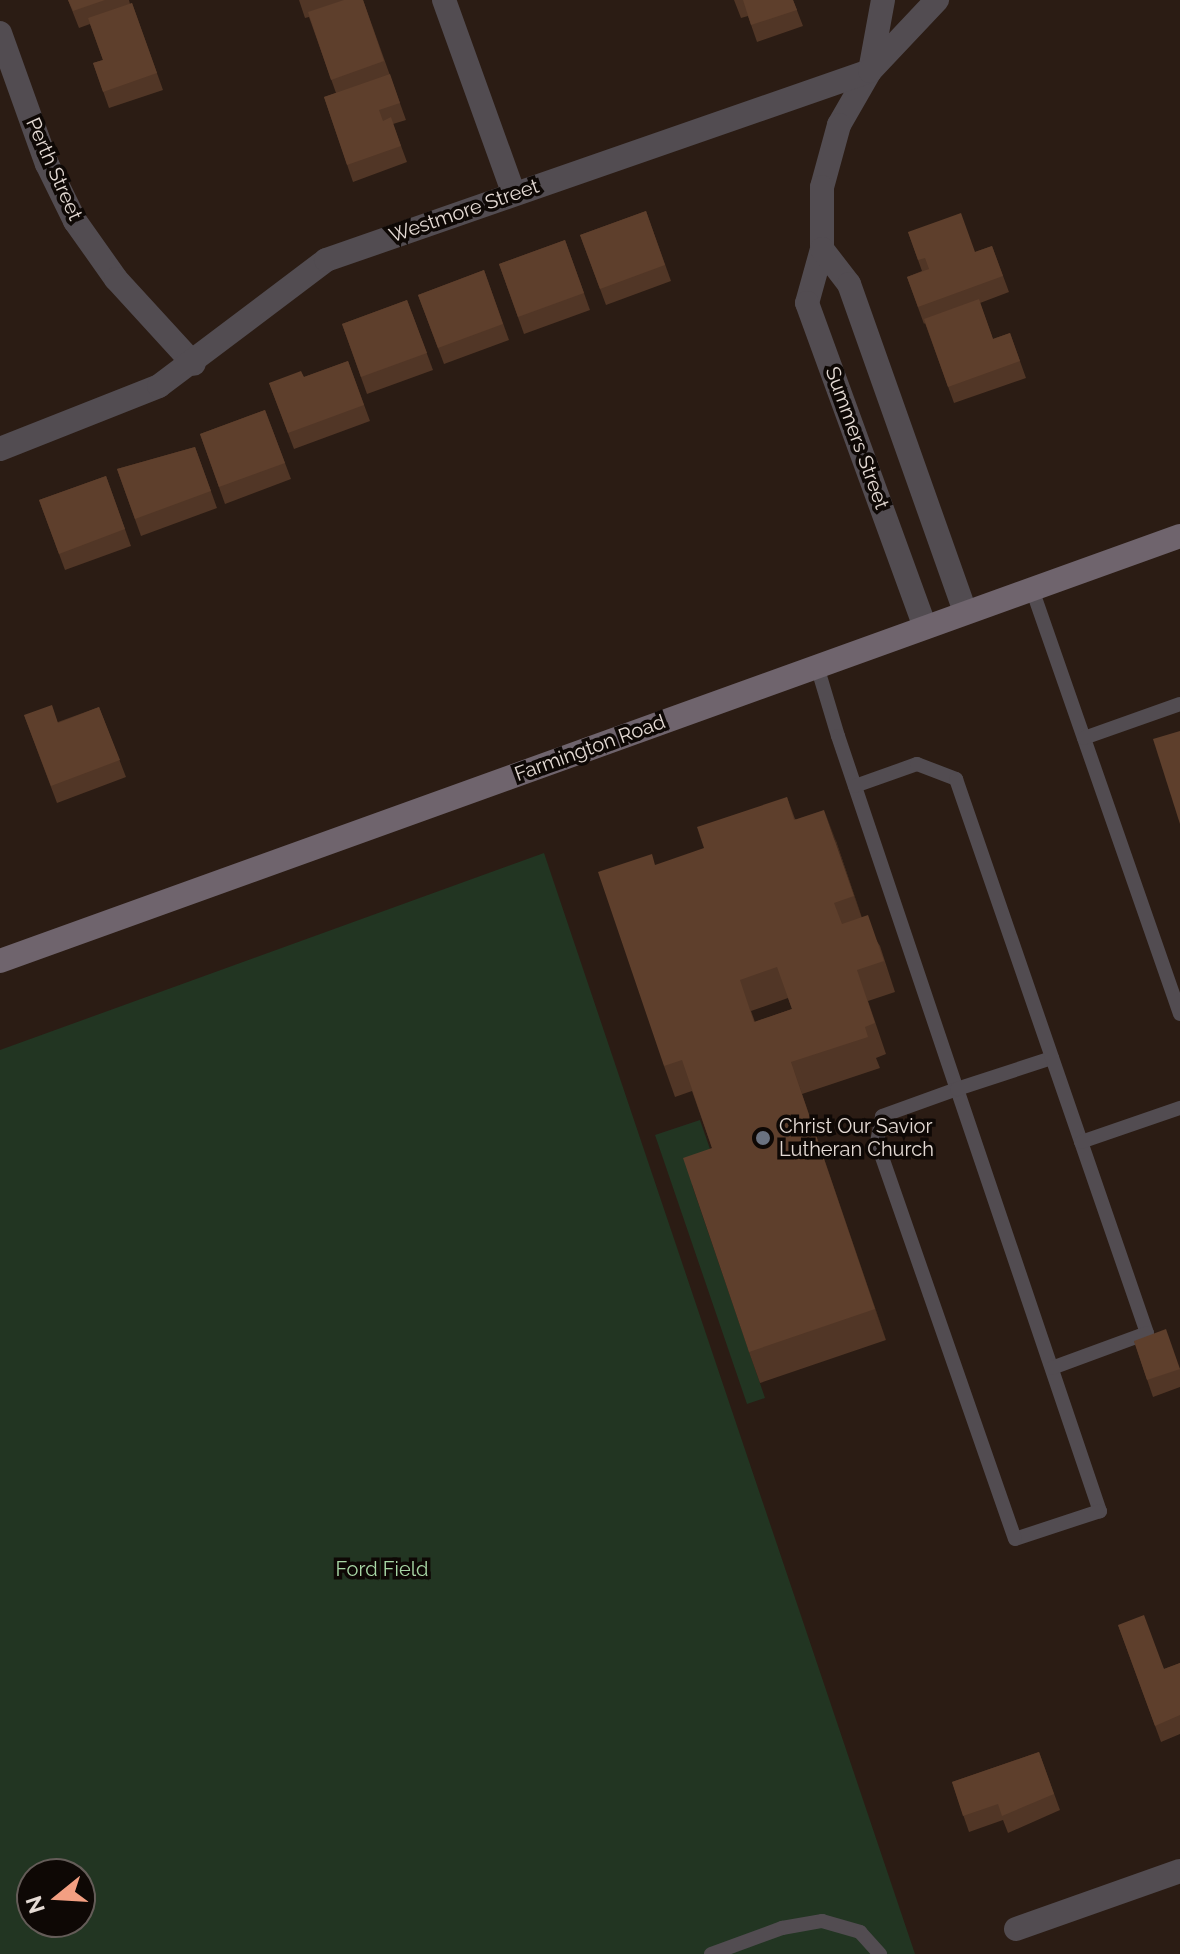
<!DOCTYPE html>
<style>
body{margin:0}
#map{position:relative;width:1180px;height:1954px;overflow:hidden;background:#2b1c14;font-family:Raleway,sans-serif}
div>[style]{position:absolute}
[style*='--x']{left:calc(var(--x)*1px);top:calc(var(--y)*1px);width:calc(var(--w)*1px);rotate:calc(var(--a)*1deg)}
.green>*{inset:0;background:#223522}
.lane>*{height:14px;margin:-7px;padding:0 7px;transform-origin:7px;border-radius:7px;background:#524c51}
.street>*{height:24px;margin:-12px;padding:0 12px;transform-origin:12px;border-radius:12px;background:#524c51}
.secondary>*{height:24px;margin:-12px;padding:0 12px;transform-origin:12px;border-radius:12px;background:#6f646d}
.wall>*{inset:0;background:#513626}
.shaded-wall>*{inset:0;background:#422c1f}
.building>*{inset:0;background:#5e3f2c}
.dots>*{width:22px;height:22px;translate:-50% -50%;box-sizing:border-box;border:4px solid #0e0805;border-radius:50%}
span{translate:-50% -50%;white-space:nowrap;text-align:center;line-height:1.15;-webkit-text-stroke:7px #0e0805;paint-order:stroke}
.street-label{font-size:20px;color:#e4dad4}
.poi-label{font-size:20px;color:#e4dad4}
.left{translate:0 -50%;text-align:left}
.park-label{font-size:20px;color:#a8d7a6}
.north{position:absolute;left:16px;top:1858px;width:80px;height:80px;box-sizing:border-box;background:#0e0805;border:2px solid #645c58;border-radius:50%;rotate:252deg;font-size:22px;font-weight:700;line-height:32px;text-align:center;color:#e4dad4}
.north::after{content:'';display:block;margin:auto;width:28px;height:36px;background:#f39f82;clip-path:polygon(50% 0,100% 100%,50% 72%,0 100%)}
</style>
<div id="map">
<div class="green">
<div style="clip-path:polygon(evenodd,544px 853px,915px 1954px,0 1954px,0 1050px,544px 853px,32px 1874px,80px 1874px,80px 1922px,32px 1922px,32px 1874px)"></div>
<div style="clip-path:polygon(700px 1120px,719px 1175px,692px 1185px,765px 1398px,747px 1404px,655px 1135px)"></div>
</div>
<div class="lane">
<div style="--x:1032;--y:589;--w:450;--a:70.8"></div>
<div style="--x:817;--y:666;--w:73;--a:73.3"></div>
<div style="--x:838;--y:736;--w:373;--a:71.4"></div>
<div style="--x:957;--y:1089;--w:446;--a:71.3"></div>
<div style="--x:1100;--y:1511;--w:89;--a:161.8"></div>
<div style="--x:1015;--y:1539;--w:420;--a:-109.2"></div>
<div style="--x:877;--y:1142;--w:26;--a:-79"></div>
<div style="--x:882;--y:1116;--w:80;--a:-19.8"></div>
<div style="--x:957;--y:1089;--w:100;--a:-18.1"></div>
<div style="--x:1084;--y:738;--w:102;--a:-19.5"></div>
<div style="--x:855;--y:786;--w:66;--a:-19.5"></div>
<div style="--x:917;--y:764;--w:42;--a:21"></div>
<div style="--x:956;--y:779;--w:586;--a:70.98"></div>
<div style="--x:1147;--y:1333;--w:101;--a:159.8"></div>
<div style="--x:1081;--y:1142;--w:105;--a:-19"></div>
<div style="--x:711;--y:1954;--w:76;--a:-20.1"></div>
<div style="--x:782;--y:1928;--w:41;--a:-9.9"></div>
<div style="--x:822;--y:1921;--w:40;--a:16"></div>
<div style="--x:860;--y:1932;--w:30;--a:48"></div>
</div>
<div class="street">
<div style="--x:444;--y:0;--w:206;--a:70.2"></div>
<div style="--x:883;--y:0;--w:72;--a:100.4"></div>
<div style="--x:870;--y:71;--w:62;--a:119.9"></div>
<div style="--x:839;--y:125;--w:64;--a:105.3"></div>
<div style="--x:822;--y:187;--w:62;--a:90"></div>
<div style="--x:822;--y:249;--w:56;--a:105.5"></div>
<div style="--x:807;--y:303;--w:345;--a:70"></div>
<div style="--x:0;--y:33;--w:139;--a:70.3"></div>
<div style="--x:47;--y:164;--w:64;--a:63.8"></div>
<div style="--x:75;--y:221;--w:71;--a:54.7"></div>
<div style="--x:116;--y:279;--w:115;--a:47.5"></div>
<div style="--x:822;--y:249;--w:44;--a:52.4"></div>
<div style="--x:849;--y:284;--w:348;--a:70.5"></div>
<div style="--x:0;--y:449;--w:171;--a:-21.6"></div>
<div style="--x:159;--y:386;--w:209;--a:-37"></div>
<div style="--x:326;--y:260;--w:576;--a:-19.16"></div>
<div style="--x:870;--y:71;--w:98;--a:-46.7"></div>
<div style="--x:1016;--y:1929;--w:174;--a:-19.5"></div>
</div>
<div class="secondary">
<div style="--x:0;--y:961;--w:1254;--a:-19.81"></div>
</div>
<div class="wall">
<div style="clip-path:polygon(68px 0,129px 0,130px 4px,132px 3px,163px 90px,109px 108px,93px 63px,103px 60px,90px 24px,79px 28px)"></div>
<div style="clip-path:polygon(299px 0,363px 0,406px 120px,393px 124px,407px 162px,353px 182px,324px 97px,336px 93px,309px 17px,305px 18px)"></div>
<div style="clip-path:polygon(734px 0,793px 0,803px 26px,757px 42px,748px 16px,741px 18px)"></div>
<div style="clip-path:polygon(646px 211px,671px 281px,606px 305px,580px 235px)"></div>
<div style="clip-path:polygon(908px 232px,975px 252px,992px 246px,1009px 292px,980px 303px,993px 339px,1010px 333px,1026px 378px,954px 403px,925px 323px,924px 324px,907px 277px,922px 271px)"></div>
<div style="clip-path:polygon(565px 240px,590px 310px,524px 334px,499px 264px)"></div>
<div style="clip-path:polygon(484px 270px,509px 340px,444px 364px,418px 295px)"></div>
<div style="clip-path:polygon(407px 300px,433px 370px,367px 394px,342px 324px)"></div>
<div style="clip-path:polygon(348px 361px,370px 421px,294px 449px,269px 383px,304px 377px)"></div>
<div style="clip-path:polygon(265px 410px,291px 479px,225px 504px,200px 434px)"></div>
<div style="clip-path:polygon(195px 447px,217px 508px,141px 536px,117px 469px)"></div>
<div style="clip-path:polygon(106px 476px,131px 546px,65px 570px,39px 500px)"></div>
<div style="clip-path:polygon(99px 707px,126px 777px,57px 803px,24px 715px,58px 722px)"></div>
<div style="clip-path:polygon(evenodd,787px 797px,795px 819px,836px 841px,862px 918px,880px 946px,895px 992px,868px 1001px,886px 1054px,876px 1058px,880px 1068px,802px 1094px,886px 1340px,760px 1383px,749px 1352px,712px 1148px,692px 1091px,675px 1097px,664px 1066px,704px 848px,787px 797px,788px 998px,792px 1009px,755px 1022px,751px 1011px,788px 998px)"></div>
<div style="clip-path:polygon(1134px 1341px,1180px 1369px,1180px 1387px,1153px 1397px)"></div>
<div style="clip-path:polygon(1118px 1625px,1164px 1669px,1180px 1663px,1180px 1734px,1161px 1742px)"></div>
<div style="clip-path:polygon(1039px 1752px,1060px 1810px,1008px 1833px,1003px 1820px,969px 1832px,952px 1782px)"></div>
</div>
<div class="shaded-wall">
<div style="clip-path:polygon(824px 810px,836px 841px,865px 927px,854px 896px)"></div>
<div style="clip-path:polygon(791px 1062px,802px 1094px,886px 1340px,875px 1309px)"></div>
</div>
<div class="building">
<div style="clip-path:polygon(68px 0,105px 0,73px 11px)"></div>
<div style="clip-path:polygon(344px 0,363px 0,384px 61px,331px 80px,308px 12px)"></div>
<div style="clip-path:polygon(743px 0,793px 0,797px 10px,751px 25px)"></div>
<div style="clip-path:polygon(132px 3px,157px 73px,103px 92px,93px 63px,103px 60px,88px 18px)"></div>
<div style="clip-path:polygon(390px 74px,400px 103px,379px 110px,383px 121px,391px 117px,401px 146px,347px 165px,324px 97px)"></div>
<div style="clip-path:polygon(646px 211px,665px 265px,600px 289px,580px 235px)"></div>
<div style="clip-path:polygon(961px 213px,975px 252px,992px 246px,1003px 276px,918px 307px,907px 277px,929px 269px,925px 258px,918px 260px,908px 232px)"></div>
<div style="clip-path:polygon(565px 240px,584px 293px,518px 317px,499px 264px)"></div>
<div style="clip-path:polygon(484px 270px,503px 324px,438px 348px,418px 295px)"></div>
<div style="clip-path:polygon(979px 299px,993px 339px,1010px 333px,1020px 361px,948px 387px,924px 319px)"></div>
<div style="clip-path:polygon(407px 300px,427px 353px,361px 377px,342px 324px)"></div>
<div style="clip-path:polygon(348px 361px,364px 405px,288px 433px,269px 383px,301px 371px,304px 377px)"></div>
<div style="clip-path:polygon(265px 410px,285px 463px,219px 487px,200px 434px)"></div>
<div style="clip-path:polygon(195px 447px,211px 491px,135px 519px,117px 469px)"></div>
<div style="clip-path:polygon(106px 476px,125px 529px,59px 554px,39px 500px)"></div>
<div style="clip-path:polygon(52px 705px,58px 723px,99px 707px,120px 760px,51px 786px,24px 715px)"></div>
<div style="clip-path:polygon(1180px 731px,1180px 824px,1153px 739px)"></div>
<div style="clip-path:polygon(evenodd,787px 797px,794px 820px,824px 810px,854px 896px,834px 903px,842px 924px,868px 915px,884px 961px,857px 970px,875px 1023px,865px 1027px,868px 1037px,791px 1062px,875px 1309px,749px 1352px,683px 1158px,712px 1148px,682px 1060px,664px 1066px,598px 872px,652px 854px,655px 865px,704px 848px,697px 827px,787px 797px,777px 967px,792px 1009px,754px 1022px,740px 980px,777px 967px)"></div>
<div style="clip-path:polygon(1166px 1329px,1180px 1369px,1147px 1380px,1134px 1341px)"></div>
<div style="clip-path:polygon(1144px 1615px,1164px 1669px,1180px 1663px,1180px 1715px,1155px 1726px,1118px 1625px)"></div>
<div style="clip-path:polygon(1039px 1752px,1054px 1794px,1002px 1816px,998px 1804px,963px 1816px,952px 1782px)"></div>
</div>
<div class="dots">
<div style="left:763px;top:1138px;background:#6b7280"></div>
</div>
<div class="street-label">
<span style="left:54px;top:169px;rotate:66deg">Perth Street</span>
<span style="left:464px;top:211px;rotate:-19deg">Westmore Street</span>
<span style="left:857px;top:438px;rotate:70deg">Summers Street</span>
<span style="left:590px;top:748px;rotate:-20deg">Farmington Road</span>
</div>
<div class="poi-label">
<span class="left" style="left:779px;top:1138px">Christ Our Savior<br>Lutheran Church</span>
</div>
<div class="park-label">
<span style="left:382px;top:1569px">Ford Field</span>
</div>
<div class="north">N</div>
</div>
